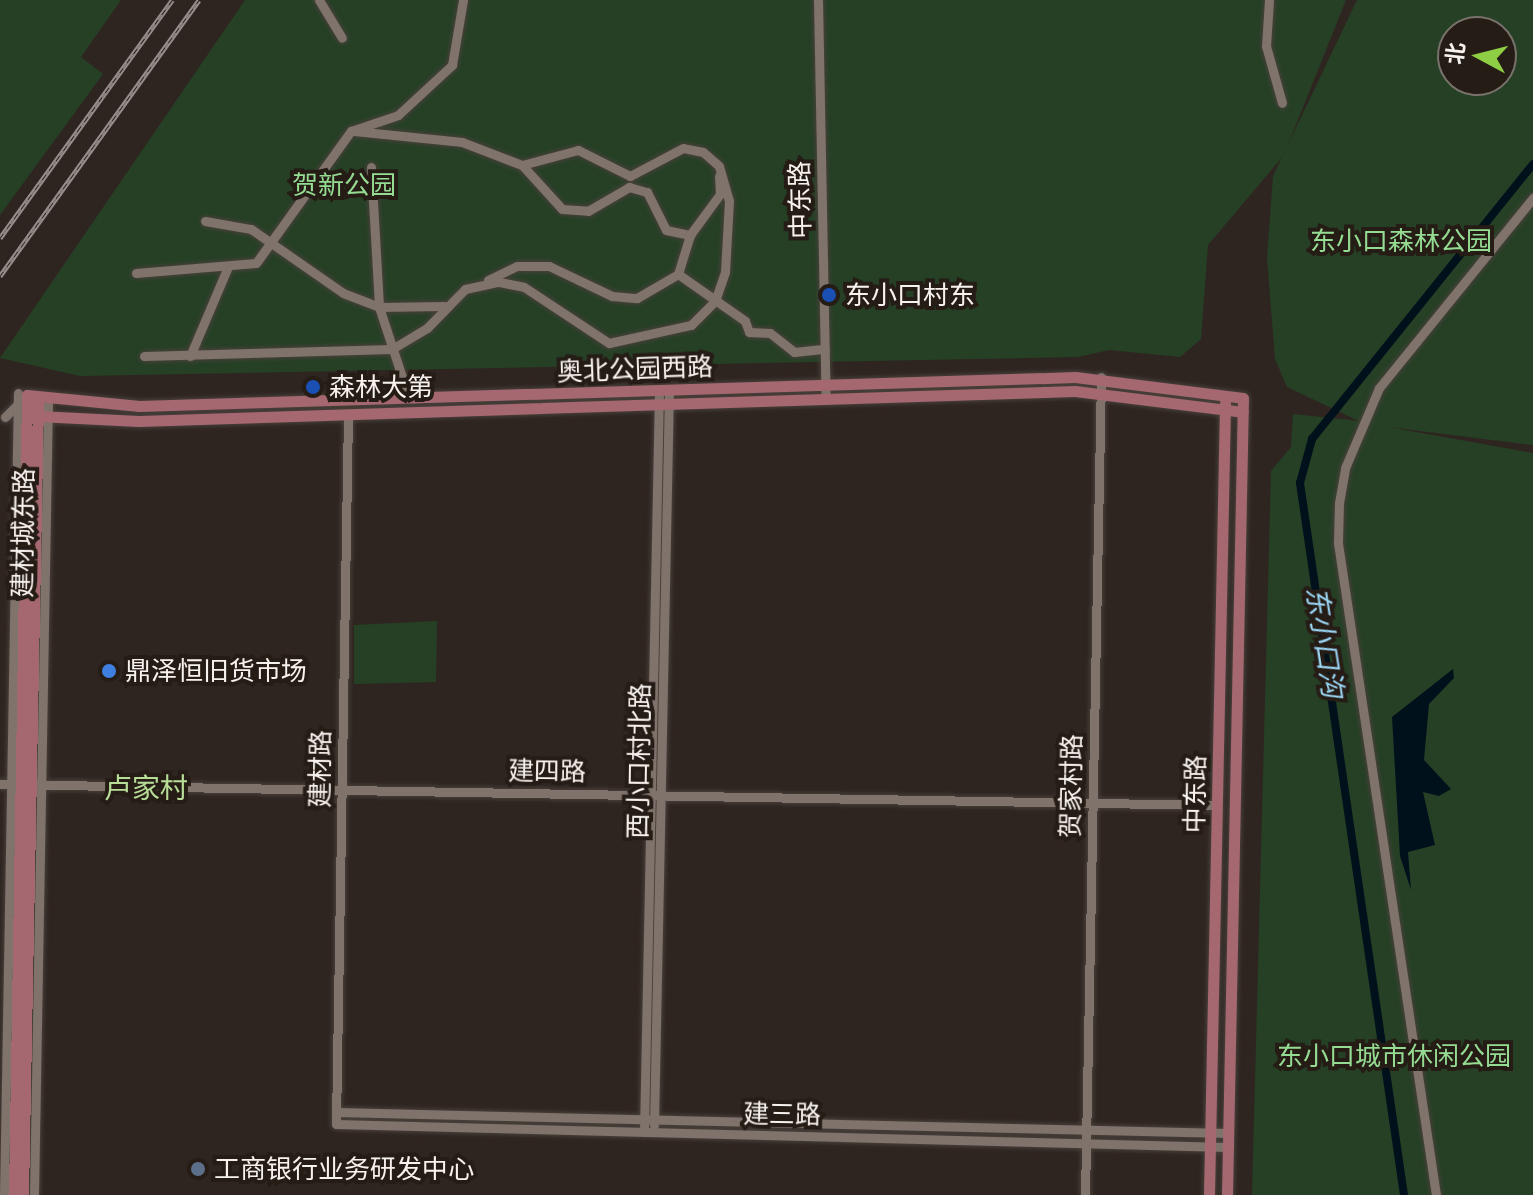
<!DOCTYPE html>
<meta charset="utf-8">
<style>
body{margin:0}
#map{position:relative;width:1533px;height:1195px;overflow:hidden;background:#2f2520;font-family:"Archivo Narrow","Noto Sans SC",sans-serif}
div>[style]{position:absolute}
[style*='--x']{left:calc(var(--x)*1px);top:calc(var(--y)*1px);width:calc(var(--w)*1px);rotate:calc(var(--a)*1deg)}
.green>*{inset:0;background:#254025}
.water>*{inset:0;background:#00111b}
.canal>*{height:8px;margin:-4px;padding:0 4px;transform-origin:4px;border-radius:4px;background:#00111b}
.roads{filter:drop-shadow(0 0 2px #48403b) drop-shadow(0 0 2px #48403b)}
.minor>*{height:9px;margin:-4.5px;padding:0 4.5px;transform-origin:4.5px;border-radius:4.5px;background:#7f736c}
.major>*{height:11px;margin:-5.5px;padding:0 5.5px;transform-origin:5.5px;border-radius:5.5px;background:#a56871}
.rail>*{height:5px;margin-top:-2.5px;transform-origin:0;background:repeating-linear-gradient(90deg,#251c16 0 6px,#968e8a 0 12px);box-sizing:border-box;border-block:2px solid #968e8a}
.dots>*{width:22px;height:22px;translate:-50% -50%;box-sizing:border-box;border:4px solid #251c16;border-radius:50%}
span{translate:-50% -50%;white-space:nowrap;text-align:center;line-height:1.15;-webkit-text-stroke:8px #251c16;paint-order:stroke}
.park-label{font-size:26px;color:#95dc93}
.street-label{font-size:26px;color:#f8f2ee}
.poi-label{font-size:26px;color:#f8f2ee}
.left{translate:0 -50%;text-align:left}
.water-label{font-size:28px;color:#9ad5f3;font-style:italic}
.neighbourhood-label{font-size:28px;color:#b8dd98}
.north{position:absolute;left:1437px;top:16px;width:80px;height:80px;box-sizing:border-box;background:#251c16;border:2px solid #79726c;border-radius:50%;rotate:277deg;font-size:22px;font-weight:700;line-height:32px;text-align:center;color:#f8f2ee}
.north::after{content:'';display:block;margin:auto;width:28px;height:36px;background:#8dce44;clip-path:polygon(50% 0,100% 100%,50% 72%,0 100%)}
</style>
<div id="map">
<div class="green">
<div style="clip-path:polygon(0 0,121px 0,81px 57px,103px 74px,0 215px)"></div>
<div style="clip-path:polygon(245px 0,1346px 0,1284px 155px,1208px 245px,1201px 339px,1180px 357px,1109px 350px,1078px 357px,80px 376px,0 358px)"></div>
<div style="clip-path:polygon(evenodd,1357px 0,1533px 0,1533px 445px,1388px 427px,1533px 453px,1533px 1195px,1252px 1195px,1271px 471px,1291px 447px,1293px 414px,1359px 421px,1287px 387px,1275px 359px,1267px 258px,1273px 176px,1357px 0,1453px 32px,1501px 32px,1501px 80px,1453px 80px,1453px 32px)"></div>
<div style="clip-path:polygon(437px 621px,436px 682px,354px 684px,354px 625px)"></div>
</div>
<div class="water">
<div style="clip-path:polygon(1453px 669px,1454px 678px,1429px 704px,1424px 760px,1451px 789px,1439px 796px,1423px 792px,1435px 845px,1408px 852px,1411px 890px,1400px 856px,1392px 717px)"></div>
</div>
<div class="canal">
<div style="--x:1404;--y:1195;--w:720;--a:-98.31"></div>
<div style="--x:1300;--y:483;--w:46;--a:-74.7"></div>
<div style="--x:1312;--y:439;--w:353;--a:-51.2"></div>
</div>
<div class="roads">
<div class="minor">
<div style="--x:319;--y:0;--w:44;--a:58.8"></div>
<div style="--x:818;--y:0;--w:399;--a:88.9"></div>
<div style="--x:1269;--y:0;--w:46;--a:93.7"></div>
<div style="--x:1266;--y:46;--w:59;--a:74.3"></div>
<div style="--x:354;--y:131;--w:109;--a:5.8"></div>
<div style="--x:462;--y:142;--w:64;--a:21"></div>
<div style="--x:522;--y:165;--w:59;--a:47.7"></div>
<div style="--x:562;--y:209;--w:26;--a:4"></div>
<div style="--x:588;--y:211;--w:48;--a:-30.3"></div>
<div style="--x:629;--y:187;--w:19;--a:16"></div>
<div style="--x:647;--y:192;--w:42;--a:63.4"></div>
<div style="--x:666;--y:230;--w:25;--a:12"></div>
<div style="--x:690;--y:235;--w:51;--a:-53.8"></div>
<div style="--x:720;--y:194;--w:18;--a:-93"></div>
<div style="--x:371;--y:167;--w:140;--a:86.7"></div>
<div style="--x:379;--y:307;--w:96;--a:71.8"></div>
<div style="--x:205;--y:221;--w:47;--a:9.9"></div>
<div style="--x:251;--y:229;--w:112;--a:34.8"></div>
<div style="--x:343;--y:293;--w:39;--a:21"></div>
<div style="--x:379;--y:307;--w:65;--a:-0.9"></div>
<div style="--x:136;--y:273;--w:120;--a:-4.8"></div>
<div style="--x:256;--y:263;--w:163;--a:-54.3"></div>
<div style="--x:351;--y:131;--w:50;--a:-18.8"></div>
<div style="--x:398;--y:115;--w:74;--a:-42.8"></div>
<div style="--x:452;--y:65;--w:66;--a:-80.4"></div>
<div style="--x:678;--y:274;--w:82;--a:35"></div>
<div style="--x:745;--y:321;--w:12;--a:70"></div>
<div style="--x:749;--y:332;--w:21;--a:3"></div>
<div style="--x:770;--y:333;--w:31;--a:38"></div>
<div style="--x:794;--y:352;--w:31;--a:-6"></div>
<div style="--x:488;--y:280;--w:32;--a:-26"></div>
<div style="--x:517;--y:266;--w:32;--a:0"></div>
<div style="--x:549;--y:266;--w:70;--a:25.5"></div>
<div style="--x:612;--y:296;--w:25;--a:5"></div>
<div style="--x:637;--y:298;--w:48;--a:-30.3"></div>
<div style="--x:678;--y:274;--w:41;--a:-72.9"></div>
<div style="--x:144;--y:356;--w:248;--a:-1.6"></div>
<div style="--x:392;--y:349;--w:41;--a:-31"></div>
<div style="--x:427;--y:328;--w:54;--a:-45.7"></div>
<div style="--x:465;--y:289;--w:35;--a:-12"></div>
<div style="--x:499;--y:282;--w:25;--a:11"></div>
<div style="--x:524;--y:287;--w:102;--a:33.4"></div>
<div style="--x:609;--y:343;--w:84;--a:-12.4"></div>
<div style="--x:691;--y:325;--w:34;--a:-45"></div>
<div style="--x:715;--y:301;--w:31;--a:-71"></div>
<div style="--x:725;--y:272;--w:71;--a:-86.8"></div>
<div style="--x:729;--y:201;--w:36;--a:-106"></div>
<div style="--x:719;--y:166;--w:21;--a:-139"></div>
<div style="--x:703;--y:152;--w:20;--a:-169"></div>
<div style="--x:683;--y:148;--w:60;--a:152.2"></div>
<div style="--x:630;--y:176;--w:58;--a:-153.4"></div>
<div style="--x:578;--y:150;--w:58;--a:165"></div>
<div style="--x:190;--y:356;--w:95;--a:-67"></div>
<div style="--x:348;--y:414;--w:710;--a:90.97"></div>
<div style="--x:336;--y:1124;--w:892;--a:1.48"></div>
<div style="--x:5;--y:417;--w:21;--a:-45"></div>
<div style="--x:0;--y:784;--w:1217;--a:0.99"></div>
<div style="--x:336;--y:1112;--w:892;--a:1.35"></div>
<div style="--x:654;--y:1125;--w:735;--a:-88.83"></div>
<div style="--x:644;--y:1132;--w:742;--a:-88.84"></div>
<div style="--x:4;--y:1195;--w:802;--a:-89"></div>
<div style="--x:34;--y:1195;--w:796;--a:-88.99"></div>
<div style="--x:1085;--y:1195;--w:818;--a:-88.88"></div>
<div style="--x:1436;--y:1195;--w:659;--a:-98.55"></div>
<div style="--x:1338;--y:543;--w:40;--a:-88.6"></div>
<div style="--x:1339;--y:503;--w:36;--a:-80"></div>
<div style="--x:1345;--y:468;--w:87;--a:-67"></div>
<div style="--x:1379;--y:388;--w:245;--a:-51"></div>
</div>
<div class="major">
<div style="--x:37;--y:416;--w:102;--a:2.8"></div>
<div style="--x:139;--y:421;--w:936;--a:-1.84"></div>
<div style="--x:1075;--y:391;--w:169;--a:7.1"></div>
<div style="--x:14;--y:1195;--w:800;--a:-89.07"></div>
<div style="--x:27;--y:395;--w:113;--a:5.6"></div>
<div style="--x:139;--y:406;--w:936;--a:-1.77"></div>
<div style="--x:1075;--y:377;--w:169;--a:7.1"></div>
<div style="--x:1243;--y:398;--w:797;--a:91.15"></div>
<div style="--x:23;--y:1195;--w:798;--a:-88.92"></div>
<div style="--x:1209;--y:1195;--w:792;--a:-88.84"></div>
</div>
</div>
<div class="rail">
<div style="--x:0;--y:238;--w:294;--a:-54.1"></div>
<div style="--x:0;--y:276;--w:340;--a:-54.2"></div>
</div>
<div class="dots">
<div style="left:829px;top:295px;background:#1a4fb4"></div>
<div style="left:313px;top:387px;background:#1a4fb4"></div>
<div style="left:109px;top:671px;background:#3f7fe0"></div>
<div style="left:198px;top:1169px;background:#5c6f8a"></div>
</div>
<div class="park-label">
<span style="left:344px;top:185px">贺新公园</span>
<span style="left:1401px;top:241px">东小口森林公园</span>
<span style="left:1394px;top:1056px">东小口城市休闲公园</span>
</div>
<div class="street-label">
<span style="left:800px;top:200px;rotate:-91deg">中东路</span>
<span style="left:635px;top:369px;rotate:-2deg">奥北公园西路</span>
<span style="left:23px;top:533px;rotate:-89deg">建材城东路</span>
<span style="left:639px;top:761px;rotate:-89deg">西小口村北路</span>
<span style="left:320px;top:769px;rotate:-89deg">建材路</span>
<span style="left:547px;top:771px;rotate:1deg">建四路</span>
<span style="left:1071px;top:786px;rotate:-89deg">贺家村路</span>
<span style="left:1195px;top:794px;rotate:-89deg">中东路</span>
<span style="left:782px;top:1114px;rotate:1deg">建三路</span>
</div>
<div class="poi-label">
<span class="left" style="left:845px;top:295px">东小口村东</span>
<span class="left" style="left:329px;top:387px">森林大第</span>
<span class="left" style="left:125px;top:671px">鼎泽恒旧货市场</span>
<span class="left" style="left:214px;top:1169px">工商银行业务研发中心</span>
</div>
<div class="water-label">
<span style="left:1325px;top:642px;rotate:81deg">东小口沟</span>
</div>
<div class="neighbourhood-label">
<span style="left:146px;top:788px">卢家村</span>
</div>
<div class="north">北</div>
</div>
